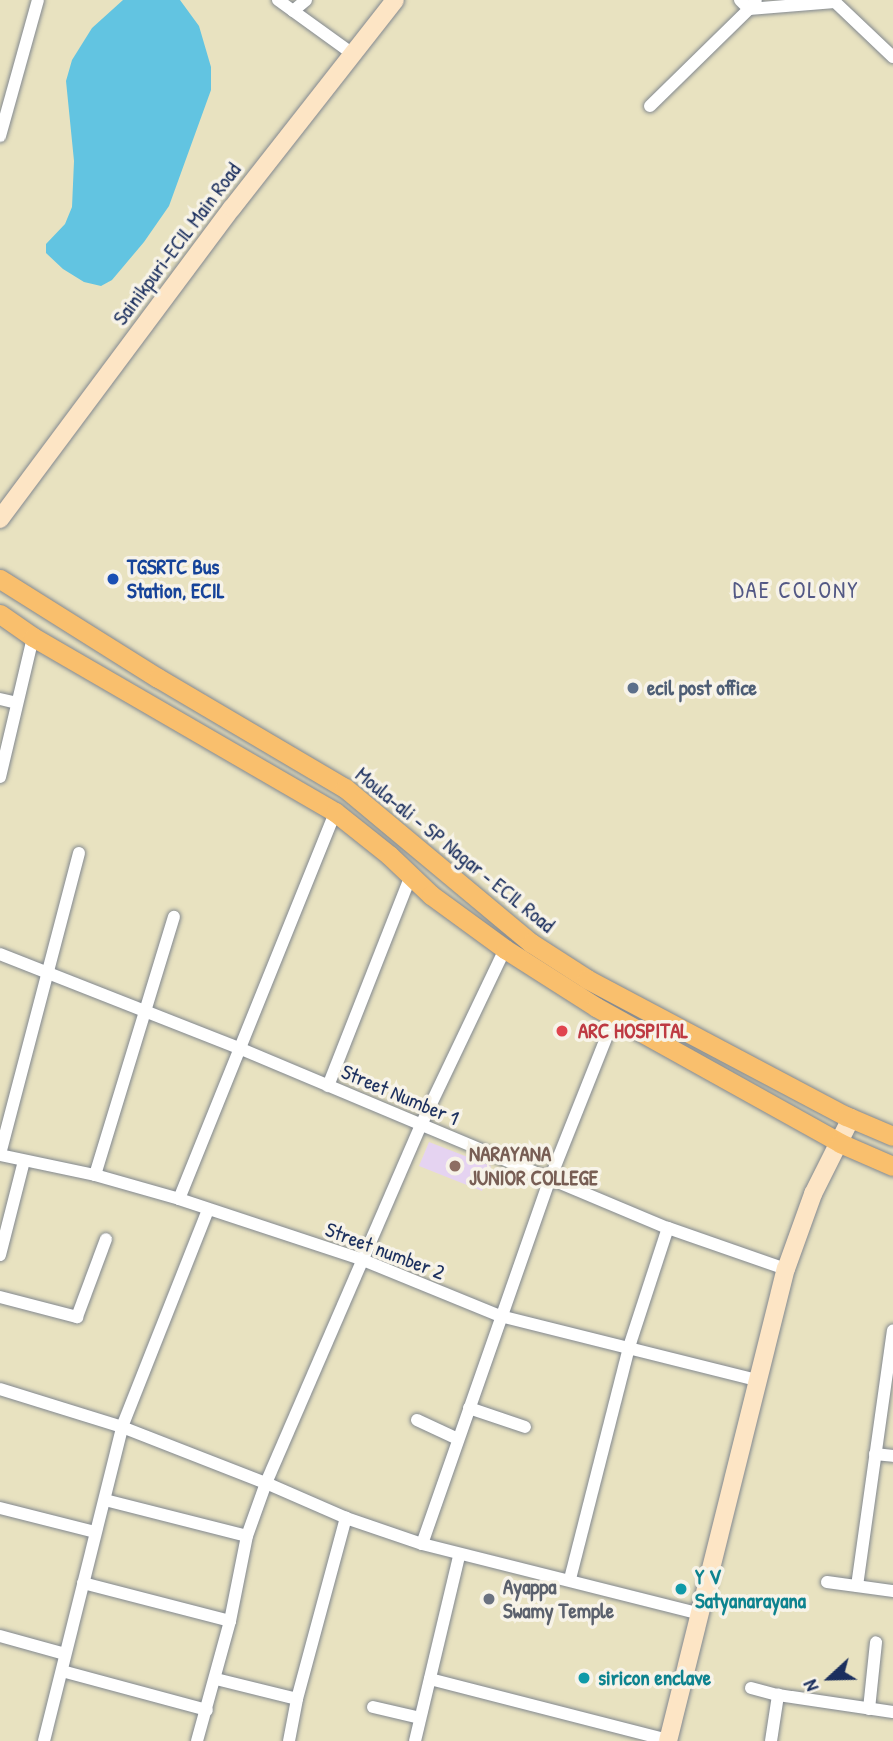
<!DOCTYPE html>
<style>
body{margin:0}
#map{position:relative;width:893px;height:1741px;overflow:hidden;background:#e8e2c0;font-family:"Patrick Hand",sans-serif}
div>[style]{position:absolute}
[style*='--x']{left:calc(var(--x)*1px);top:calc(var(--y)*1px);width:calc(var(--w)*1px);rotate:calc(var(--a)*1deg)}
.built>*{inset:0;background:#e5d3f1}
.water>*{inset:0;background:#62c4e1}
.roads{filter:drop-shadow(0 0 2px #82888f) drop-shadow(0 0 2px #82888f)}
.street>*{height:12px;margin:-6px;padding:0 6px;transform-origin:6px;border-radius:6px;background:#fff}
.secondary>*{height:18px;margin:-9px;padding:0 9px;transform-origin:9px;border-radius:9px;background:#fde5c5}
.primary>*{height:19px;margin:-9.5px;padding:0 9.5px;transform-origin:9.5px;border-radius:9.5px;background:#f9bf6d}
.dots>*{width:19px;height:19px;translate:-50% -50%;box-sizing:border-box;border:4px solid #f7f3e8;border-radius:50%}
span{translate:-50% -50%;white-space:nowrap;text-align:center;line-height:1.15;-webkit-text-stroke:7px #f7f3e8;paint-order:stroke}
.street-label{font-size:21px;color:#1b2f5e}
.transit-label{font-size:21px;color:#164399;font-weight:700}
.left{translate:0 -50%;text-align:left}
.service-label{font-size:21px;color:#4e5e75;font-weight:700}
.health-label{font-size:21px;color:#be3a42;font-weight:700}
.education-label{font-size:21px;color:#785e54;font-weight:700}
.culture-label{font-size:21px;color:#0d838f;font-weight:700}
.worship-label{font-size:21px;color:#5b616d;font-weight:700}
.neighbourhood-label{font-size:23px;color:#535885;letter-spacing:2px}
.north{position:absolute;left:795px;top:1643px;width:70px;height:70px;-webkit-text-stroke:5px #f7f3e8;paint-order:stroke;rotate:248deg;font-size:19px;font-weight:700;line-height:28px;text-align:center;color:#1b2f5e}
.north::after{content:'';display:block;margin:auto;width:24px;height:32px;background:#1b2f5e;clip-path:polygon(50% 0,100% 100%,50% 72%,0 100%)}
</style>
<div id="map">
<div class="built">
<div style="clip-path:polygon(429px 1142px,491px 1166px,482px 1191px,419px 1166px)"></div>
</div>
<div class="water">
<div style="clip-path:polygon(123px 0,180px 0,199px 26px,211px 67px,211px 90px,169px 206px,144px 242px,112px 280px,101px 286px,84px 282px,63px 269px,46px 253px,46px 244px,65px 224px,72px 207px,74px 161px,66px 81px,72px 60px,92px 28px)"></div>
</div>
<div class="roads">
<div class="street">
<div style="--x:278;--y:0;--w:92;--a:35.8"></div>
<div style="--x:740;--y:0;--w:13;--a:45"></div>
<div style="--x:749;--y:9;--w:11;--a:-52"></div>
<div style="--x:293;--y:11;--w:17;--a:-40"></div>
<div style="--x:650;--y:106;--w:139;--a:-44.4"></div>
<div style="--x:749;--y:9;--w:86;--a:-4.7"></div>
<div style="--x:835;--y:2;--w:80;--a:43.5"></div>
<div style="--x:0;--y:136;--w:141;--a:-74.4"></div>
<div style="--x:0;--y:699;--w:17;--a:13"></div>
<div style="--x:0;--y:777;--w:144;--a:-76.7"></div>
<div style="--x:79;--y:853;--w:312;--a:104.7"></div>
<div style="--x:0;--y:1155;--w:97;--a:11.9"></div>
<div style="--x:95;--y:1175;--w:87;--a:15.9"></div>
<div style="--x:179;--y:1199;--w:194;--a:18.3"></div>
<div style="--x:363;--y:1260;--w:148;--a:22.2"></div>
<div style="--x:500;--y:1316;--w:264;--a:14"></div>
<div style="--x:0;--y:954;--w:257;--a:21.5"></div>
<div style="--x:239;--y:1048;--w:465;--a:22.8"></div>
<div style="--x:668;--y:1228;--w:125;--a:19.2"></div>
<div style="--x:328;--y:1086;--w:227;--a:-68.5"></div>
<div style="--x:95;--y:1175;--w:270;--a:-73"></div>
<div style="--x:179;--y:1199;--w:417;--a:-68"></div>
<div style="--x:0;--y:1255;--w:97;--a:-75.7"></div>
<div style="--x:0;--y:1297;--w:80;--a:14.6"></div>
<div style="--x:77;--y:1317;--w:83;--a:-69.6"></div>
<div style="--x:0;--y:1389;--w:128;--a:17.3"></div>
<div style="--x:122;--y:1427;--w:155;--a:21.3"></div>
<div style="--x:266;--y:1483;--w:87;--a:23.6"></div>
<div style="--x:346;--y:1518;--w:80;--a:18.9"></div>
<div style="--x:422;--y:1544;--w:287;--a:14.1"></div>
<div style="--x:469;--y:1408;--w:59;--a:18.7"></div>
<div style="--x:417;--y:1420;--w:45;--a:24.9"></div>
<div style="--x:875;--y:1454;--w:18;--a:6"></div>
<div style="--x:105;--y:1500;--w:146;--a:14.2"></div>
<div style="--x:0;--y:1508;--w:98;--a:14.2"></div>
<div style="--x:422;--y:1544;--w:387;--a:-70.7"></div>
<div style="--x:550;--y:1179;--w:173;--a:-68.3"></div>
<div style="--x:570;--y:1579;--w:239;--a:-75.7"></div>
<div style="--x:629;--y:1347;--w:125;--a:-71.9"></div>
<div style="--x:827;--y:1582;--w:67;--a:7.8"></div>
<div style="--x:83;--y:1583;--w:152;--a:14.5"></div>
<div style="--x:857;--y:1586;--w:258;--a:-82"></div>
<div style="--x:0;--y:1636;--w:67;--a:15.5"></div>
<div style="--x:62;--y:1671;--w:150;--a:15.1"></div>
<div style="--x:216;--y:1679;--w:83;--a:13.9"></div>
<div style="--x:430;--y:1679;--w:246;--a:14.4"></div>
<div style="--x:751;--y:1688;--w:28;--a:15"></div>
<div style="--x:373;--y:1707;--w:48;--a:13.2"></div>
<div style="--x:869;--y:1709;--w:67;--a:-84"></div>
<div style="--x:44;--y:1741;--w:324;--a:-76"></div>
<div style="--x:122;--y:1427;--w:233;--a:-68.4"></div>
<div style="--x:197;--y:1741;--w:124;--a:-74.6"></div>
<div style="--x:230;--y:1621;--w:87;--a:-78.7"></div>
<div style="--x:247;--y:1536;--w:56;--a:-70.3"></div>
<div style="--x:266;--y:1483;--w:390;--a:-66.6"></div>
<div style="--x:421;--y:1125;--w:195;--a:-64.5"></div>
<div style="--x:289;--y:1741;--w:43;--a:-79.2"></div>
<div style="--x:297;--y:1699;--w:188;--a:-74.9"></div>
<div style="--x:415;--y:1741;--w:190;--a:-76.6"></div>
<div style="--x:771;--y:1741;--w:47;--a:-81.3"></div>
<div style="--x:778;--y:1695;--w:116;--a:8.4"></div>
</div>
<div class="secondary">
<div style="--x:0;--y:519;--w:388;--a:-53.3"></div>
<div style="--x:232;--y:208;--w:264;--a:-51.9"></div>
<div style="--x:668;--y:1741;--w:487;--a:-76"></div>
<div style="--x:786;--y:1269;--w:80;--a:-70.2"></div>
<div style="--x:813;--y:1194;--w:85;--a:-63.4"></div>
</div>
<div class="primary">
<div style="--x:0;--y:579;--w:186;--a:32.1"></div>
<div style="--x:158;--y:678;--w:217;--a:30.5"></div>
<div style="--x:345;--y:788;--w:242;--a:39.8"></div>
<div style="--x:531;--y:943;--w:67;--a:32.7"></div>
<div style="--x:587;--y:979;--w:293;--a:27.9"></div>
<div style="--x:846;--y:1116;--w:51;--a:23.1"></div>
<div style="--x:0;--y:614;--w:40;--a:34.9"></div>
<div style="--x:33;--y:637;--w:349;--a:30.1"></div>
<div style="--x:335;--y:812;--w:69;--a:38.5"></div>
<div style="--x:389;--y:855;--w:58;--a:43.6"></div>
<div style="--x:431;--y:895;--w:92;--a:36.1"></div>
<div style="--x:505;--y:949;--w:108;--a:32.5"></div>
<div style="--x:596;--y:1007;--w:279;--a:29.1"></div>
<div style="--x:840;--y:1143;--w:58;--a:23.5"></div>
</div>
</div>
<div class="dots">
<div style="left:113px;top:579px;background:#1a4fb4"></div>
<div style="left:633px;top:688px;background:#5c6f8a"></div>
<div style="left:562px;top:1031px;background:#e0444e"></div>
<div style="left:455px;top:1166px;background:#8d6e63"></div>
<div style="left:681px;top:1589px;background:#0f9aa8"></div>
<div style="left:489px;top:1599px;background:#6b7280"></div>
<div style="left:584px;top:1678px;background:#0f9aa8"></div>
</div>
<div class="street-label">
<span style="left:177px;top:244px;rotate:-53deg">Sainikpuri-ECIL Main Road</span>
<span style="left:455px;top:850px;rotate:39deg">Moula-ali - SP Nagar - ECIL Road</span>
<span style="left:400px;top:1095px;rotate:23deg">Street Number 1</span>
<span style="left:385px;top:1251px;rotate:21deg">Street number 2</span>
</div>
<div class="transit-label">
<span class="left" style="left:127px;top:579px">TGSRTC Bus<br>Station, ECIL</span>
</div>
<div class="service-label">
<span class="left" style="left:647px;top:688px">ecil post office</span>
</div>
<div class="health-label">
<span class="left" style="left:578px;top:1031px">ARC HOSPITAL</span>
</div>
<div class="education-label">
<span class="left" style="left:469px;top:1166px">NARAYANA<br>JUNIOR COLLEGE</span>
</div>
<div class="culture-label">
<span class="left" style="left:695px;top:1589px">Y V<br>Satyanarayana</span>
<span class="left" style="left:598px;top:1678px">siricon enclave</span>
</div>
<div class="worship-label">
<span class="left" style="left:503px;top:1599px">Ayappa<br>Swamy Temple</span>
</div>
<div class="neighbourhood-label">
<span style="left:796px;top:590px">DAE COLONY</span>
</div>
<div class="north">N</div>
</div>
